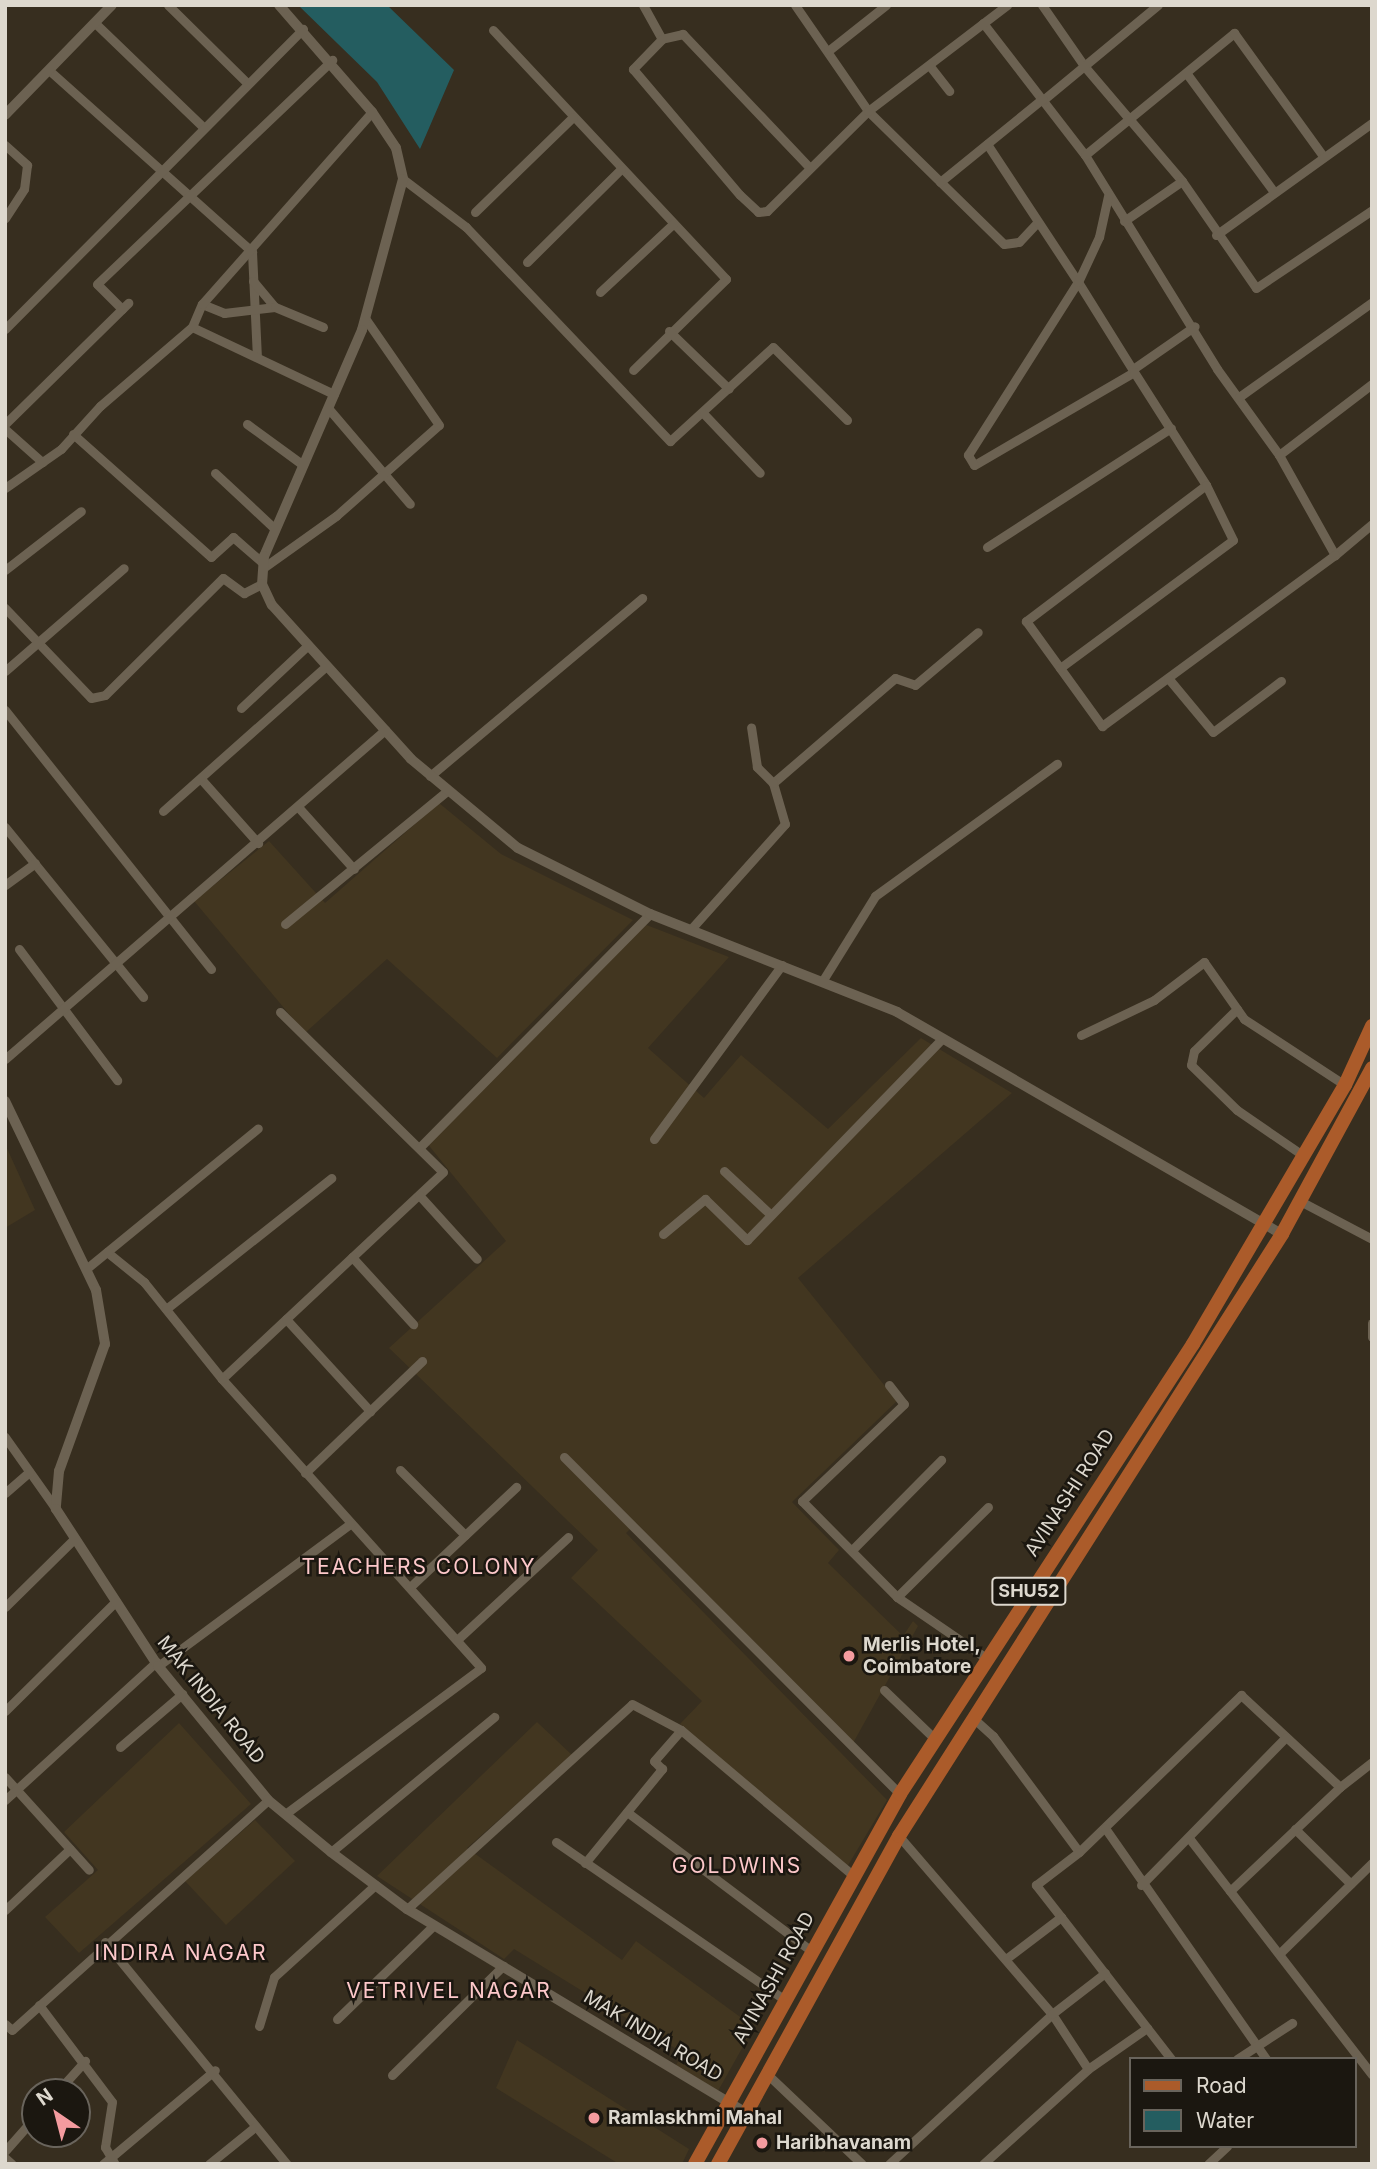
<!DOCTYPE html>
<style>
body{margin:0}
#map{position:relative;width:1377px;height:2169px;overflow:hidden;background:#372e1f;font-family:Inter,sans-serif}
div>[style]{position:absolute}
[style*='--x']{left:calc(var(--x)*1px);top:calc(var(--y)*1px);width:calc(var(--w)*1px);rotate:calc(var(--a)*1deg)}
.built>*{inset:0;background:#423620}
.water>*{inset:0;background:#245d60}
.minor>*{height:9px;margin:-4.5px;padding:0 4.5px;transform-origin:4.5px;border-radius:4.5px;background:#6c6252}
.tertiary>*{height:10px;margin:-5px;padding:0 5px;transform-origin:5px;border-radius:5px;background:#6c6252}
.primary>*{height:14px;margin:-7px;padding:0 7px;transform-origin:7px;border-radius:7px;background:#ab5b2a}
.dots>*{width:19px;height:19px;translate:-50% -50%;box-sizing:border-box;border:4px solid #1b1710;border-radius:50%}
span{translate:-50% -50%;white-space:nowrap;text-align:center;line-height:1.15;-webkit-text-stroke:5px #1b1710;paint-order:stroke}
.shield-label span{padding:2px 5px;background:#1b1710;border:2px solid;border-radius:5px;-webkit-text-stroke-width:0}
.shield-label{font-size:18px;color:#ddd8ce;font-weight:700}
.street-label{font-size:19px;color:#ddd8ce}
.poi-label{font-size:19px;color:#ddd8ce;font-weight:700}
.left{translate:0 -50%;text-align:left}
.neighbourhood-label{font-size:21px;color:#fdc8ca;letter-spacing:2px}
.frame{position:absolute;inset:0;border:7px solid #ddd8ce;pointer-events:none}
.legend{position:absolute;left:1129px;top:2057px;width:228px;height:91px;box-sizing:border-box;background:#1b1710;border:2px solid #69645c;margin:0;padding:9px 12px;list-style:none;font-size:21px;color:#ddd8ce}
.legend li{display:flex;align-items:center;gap:14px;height:35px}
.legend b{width:35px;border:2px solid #69645c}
.north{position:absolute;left:21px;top:2078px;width:70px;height:70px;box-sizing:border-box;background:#1b1710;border:2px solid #69645c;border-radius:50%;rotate:325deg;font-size:19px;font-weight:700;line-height:28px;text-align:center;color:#ddd8ce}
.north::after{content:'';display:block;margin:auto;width:24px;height:32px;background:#f49b9f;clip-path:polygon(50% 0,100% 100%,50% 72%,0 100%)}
</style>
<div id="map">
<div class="built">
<div style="clip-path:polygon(439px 803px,501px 854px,633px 920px,497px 1058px,387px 959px,305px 1033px,194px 901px,269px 841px,325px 903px)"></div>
<div style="clip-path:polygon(644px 924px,729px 957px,648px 1048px,704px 1098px,741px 1055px,828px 1129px,921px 1038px,1012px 1093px,798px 1278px,897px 1401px,792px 1502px,839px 1550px,828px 1563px,903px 1636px,913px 1621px,918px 1626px,852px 1745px,635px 1524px,626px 1533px,887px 1800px,847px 1867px,680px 1724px,702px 1701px,571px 1578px,598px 1550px,389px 1348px,506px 1241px,426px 1142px)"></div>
<div style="clip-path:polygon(5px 1144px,35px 1210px,5px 1228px)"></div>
<div style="clip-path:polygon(537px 1722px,572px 1755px,467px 1848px,622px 1960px,636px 1941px,754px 2027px,718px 2091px,676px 2065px,683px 2053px,514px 1949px,504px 1959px,377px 1876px)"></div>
<div style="clip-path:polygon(179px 1723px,251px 1804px,79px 1953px,45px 1917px,98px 1870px,64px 1832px)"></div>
<div style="clip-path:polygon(255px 1820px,295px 1861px,226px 1925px,185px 1881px)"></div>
<div style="clip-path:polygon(517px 2040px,689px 2149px,682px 2164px,619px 2164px,496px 2088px)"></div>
</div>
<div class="water">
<div style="clip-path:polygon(298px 5px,387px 5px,454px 70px,420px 149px,377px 82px)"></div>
</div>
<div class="minor">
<div style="--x:168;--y:5;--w:112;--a:44.6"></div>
<div style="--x:643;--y:5;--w:39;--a:61"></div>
<div style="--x:795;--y:5;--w:129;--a:55.4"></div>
<div style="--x:868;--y:111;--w:190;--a:44.4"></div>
<div style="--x:1004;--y:244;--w:15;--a:-8"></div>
<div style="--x:1019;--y:242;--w:25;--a:-47"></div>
<div style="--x:1042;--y:5;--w:75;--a:55.3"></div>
<div style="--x:1085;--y:67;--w:150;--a:49.6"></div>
<div style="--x:1182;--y:181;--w:130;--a:55.3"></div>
<div style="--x:1256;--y:288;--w:140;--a:-33.9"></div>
<div style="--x:95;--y:23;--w:151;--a:43.9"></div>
<div style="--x:983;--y:23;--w:167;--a:52.3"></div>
<div style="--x:1085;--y:155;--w:251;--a:58.3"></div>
<div style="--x:1217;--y:369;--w:106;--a:54.2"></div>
<div style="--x:1279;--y:455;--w:115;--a:60.8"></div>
<div style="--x:1335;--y:555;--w:48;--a:-40"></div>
<div style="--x:493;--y:30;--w:341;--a:46.9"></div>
<div style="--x:726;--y:279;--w:130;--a:135.6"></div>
<div style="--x:828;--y:51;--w:74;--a:-38.4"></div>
<div style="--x:929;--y:65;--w:33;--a:52"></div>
<div style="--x:51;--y:72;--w:270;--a:41.8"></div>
<div style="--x:252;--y:252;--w:105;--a:87.3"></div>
<div style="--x:1187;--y:74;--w:147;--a:53.6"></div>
<div style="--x:1043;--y:100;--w:149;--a:-39.6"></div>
<div style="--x:987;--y:144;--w:165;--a:56.6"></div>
<div style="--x:1078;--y:282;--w:106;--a:58.1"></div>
<div style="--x:1134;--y:372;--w:185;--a:149.8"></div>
<div style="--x:974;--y:465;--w:12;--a:-121"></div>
<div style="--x:968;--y:455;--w:205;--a:-57.6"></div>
<div style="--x:1078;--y:282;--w:50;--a:-65"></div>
<div style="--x:1099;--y:237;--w:42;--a:-77.6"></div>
<div style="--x:5;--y:145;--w:30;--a:42"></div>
<div style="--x:27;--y:165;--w:24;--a:97"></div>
<div style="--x:24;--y:189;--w:35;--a:123"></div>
<div style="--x:1085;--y:155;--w:193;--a:-39.3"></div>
<div style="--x:1234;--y:33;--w:152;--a:54.1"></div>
<div style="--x:810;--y:168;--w:185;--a:-133.5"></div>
<div style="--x:683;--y:34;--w:22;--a:167"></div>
<div style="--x:662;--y:39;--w:42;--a:134"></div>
<div style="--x:633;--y:69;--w:165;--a:49.7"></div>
<div style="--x:740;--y:195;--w:25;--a:43"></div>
<div style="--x:758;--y:212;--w:9;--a:-6"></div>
<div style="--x:767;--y:211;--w:142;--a:-44.7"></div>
<div style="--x:868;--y:111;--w:175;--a:-37.3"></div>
<div style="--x:403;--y:179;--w:79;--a:37.3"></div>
<div style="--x:466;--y:227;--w:296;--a:46.4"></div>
<div style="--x:670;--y:441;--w:139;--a:-42.4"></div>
<div style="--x:773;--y:347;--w:104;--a:44.6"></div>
<div style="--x:940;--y:182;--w:132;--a:-39.1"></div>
<div style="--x:475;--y:212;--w:136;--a:-44.1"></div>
<div style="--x:1124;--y:221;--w:70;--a:-34.6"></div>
<div style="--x:1216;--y:235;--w:192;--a:-35.7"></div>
<div style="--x:527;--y:262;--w:132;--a:-44.7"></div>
<div style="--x:253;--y:281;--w:34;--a:50"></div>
<div style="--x:600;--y:292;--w:100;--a:-43"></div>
<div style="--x:202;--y:304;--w:24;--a:22"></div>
<div style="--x:224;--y:313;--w:51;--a:-6.7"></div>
<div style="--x:275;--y:307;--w:52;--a:22.6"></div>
<div style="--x:122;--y:309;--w:35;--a:-135"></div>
<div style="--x:97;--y:284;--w:325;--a:-43.6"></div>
<div style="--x:192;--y:327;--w:157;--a:25.3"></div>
<div style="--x:5;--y:329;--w:423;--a:-45.2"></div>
<div style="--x:669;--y:331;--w:83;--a:44"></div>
<div style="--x:1133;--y:369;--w:75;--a:-34.7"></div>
<div style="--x:1134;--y:372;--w:134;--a:57.5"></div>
<div style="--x:1206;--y:485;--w:226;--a:142.9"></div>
<div style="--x:1026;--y:621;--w:130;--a:54.1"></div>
<div style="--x:1102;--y:726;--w:289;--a:-36.3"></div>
<div style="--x:1239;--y:397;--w:163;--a:-35.5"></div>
<div style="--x:328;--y:408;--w:126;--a:49.5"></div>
<div style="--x:704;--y:414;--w:81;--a:46.5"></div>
<div style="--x:5;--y:424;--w:173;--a:-44.5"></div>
<div style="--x:247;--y:424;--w:69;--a:36.2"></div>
<div style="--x:5;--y:429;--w:50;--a:41.7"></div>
<div style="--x:73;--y:434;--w:185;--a:41.7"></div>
<div style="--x:211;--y:557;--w:30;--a:-42"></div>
<div style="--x:233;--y:537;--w:41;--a:41.1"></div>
<div style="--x:1279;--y:455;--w:117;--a:-37.4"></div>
<div style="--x:215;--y:473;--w:82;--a:43"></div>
<div style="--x:5;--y:488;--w:68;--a:-34.9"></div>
<div style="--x:61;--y:449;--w:58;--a:-47.8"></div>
<div style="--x:100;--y:406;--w:121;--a:-40.7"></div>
<div style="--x:192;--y:327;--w:25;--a:-67"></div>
<div style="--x:202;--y:304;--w:256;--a:-48.5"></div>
<div style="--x:987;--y:547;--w:219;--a:-32.9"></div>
<div style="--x:263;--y:568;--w:90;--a:-35.5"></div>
<div style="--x:336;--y:516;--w:137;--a:-41.5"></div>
<div style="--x:439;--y:425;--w:130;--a:-124.7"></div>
<div style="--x:5;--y:570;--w:96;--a:-37.8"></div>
<div style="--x:5;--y:608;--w:124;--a:46.3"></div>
<div style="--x:91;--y:698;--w:14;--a:-12"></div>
<div style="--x:105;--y:695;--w:166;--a:-44.8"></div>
<div style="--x:223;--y:578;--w:26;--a:36"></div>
<div style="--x:244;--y:593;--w:20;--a:-27"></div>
<div style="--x:1060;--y:668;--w:215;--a:-36.5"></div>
<div style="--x:1233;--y:540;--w:61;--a:-116.1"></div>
<div style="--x:5;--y:671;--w:157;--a:-40.9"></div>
<div style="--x:1168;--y:678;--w:70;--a:50.2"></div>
<div style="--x:1213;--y:732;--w:85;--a:-36.9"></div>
<div style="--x:241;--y:708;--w:91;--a:-43.2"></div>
<div style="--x:5;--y:710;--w:331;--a:51.5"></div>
<div style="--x:430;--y:776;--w:277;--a:-40"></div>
<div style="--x:201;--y:779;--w:86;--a:48.3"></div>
<div style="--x:773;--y:783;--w:161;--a:-40.7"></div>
<div style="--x:895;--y:678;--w:21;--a:19"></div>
<div style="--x:915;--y:685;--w:82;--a:-40.1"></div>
<div style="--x:299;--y:808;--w:82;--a:48"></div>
<div style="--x:163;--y:811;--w:217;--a:-41.6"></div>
<div style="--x:5;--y:827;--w:219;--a:50.9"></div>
<div style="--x:5;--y:885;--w:37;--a:-36"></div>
<div style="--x:285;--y:924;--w:210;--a:-39.4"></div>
<div style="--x:691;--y:929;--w:141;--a:-48.2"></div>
<div style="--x:785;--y:824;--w:43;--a:-106.3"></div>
<div style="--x:773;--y:783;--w:23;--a:-135"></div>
<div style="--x:757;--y:767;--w:40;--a:-98.5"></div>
<div style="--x:19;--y:949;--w:164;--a:53.2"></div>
<div style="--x:823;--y:980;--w:99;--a:-58.2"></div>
<div style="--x:875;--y:896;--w:225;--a:-36"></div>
<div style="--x:1237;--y:1009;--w:60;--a:135.7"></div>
<div style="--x:1194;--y:1051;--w:14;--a:102"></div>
<div style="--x:1191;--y:1065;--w:64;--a:44.4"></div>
<div style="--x:1237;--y:1110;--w:81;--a:34.5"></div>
<div style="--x:280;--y:1012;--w:228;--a:44.5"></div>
<div style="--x:443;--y:1172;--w:303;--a:136.9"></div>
<div style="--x:222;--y:1379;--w:388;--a:48.1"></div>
<div style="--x:481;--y:1668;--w:244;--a:143.3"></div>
<div style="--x:1081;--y:1035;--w:81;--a:-25.6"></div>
<div style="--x:1154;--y:1000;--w:63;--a:-37.2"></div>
<div style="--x:1204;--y:962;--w:70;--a:54.9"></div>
<div style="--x:1244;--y:1019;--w:121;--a:33.2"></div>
<div style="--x:5;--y:1059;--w:503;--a:-40.89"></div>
<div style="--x:654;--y:1139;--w:216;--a:-53.7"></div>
<div style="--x:419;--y:1148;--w:329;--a:-45.4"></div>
<div style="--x:724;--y:1171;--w:64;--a:43.1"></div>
<div style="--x:419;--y:1195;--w:86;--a:47.8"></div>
<div style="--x:1300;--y:1201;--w:81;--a:27.8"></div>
<div style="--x:663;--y:1234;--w:55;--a:-39.8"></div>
<div style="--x:705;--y:1199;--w:59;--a:44.3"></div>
<div style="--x:747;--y:1240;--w:281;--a:-45.9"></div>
<div style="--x:107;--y:1252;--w:48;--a:39"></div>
<div style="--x:144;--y:1282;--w:124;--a:51.2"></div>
<div style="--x:352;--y:1257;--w:91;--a:47.7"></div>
<div style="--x:86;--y:1269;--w:222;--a:-39.3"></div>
<div style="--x:166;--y:1309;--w:211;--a:-38.4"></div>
<div style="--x:286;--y:1319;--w:125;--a:47.6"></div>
<div style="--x:1372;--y:1323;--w:14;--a:90"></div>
<div style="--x:889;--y:1385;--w:24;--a:52"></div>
<div style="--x:904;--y:1404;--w:141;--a:136.4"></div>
<div style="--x:802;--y:1501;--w:135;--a:45.3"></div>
<div style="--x:897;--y:1597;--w:108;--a:34.4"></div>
<div style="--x:5;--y:1437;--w:88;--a:54.7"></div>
<div style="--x:564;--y:1457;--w:476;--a:45.1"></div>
<div style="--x:400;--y:1470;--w:92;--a:45"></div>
<div style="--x:305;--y:1473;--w:162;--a:-43.7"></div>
<div style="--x:5;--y:1493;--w:32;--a:-41"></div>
<div style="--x:854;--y:1548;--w:124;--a:-45.3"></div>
<div style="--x:410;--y:1587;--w:146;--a:-43.3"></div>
<div style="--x:897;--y:1597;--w:128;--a:-44.7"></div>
<div style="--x:5;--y:1607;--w:98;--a:-44.6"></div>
<div style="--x:458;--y:1639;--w:150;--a:-42.8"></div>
<div style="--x:158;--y:1666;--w:239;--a:-36.5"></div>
<div style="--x:884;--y:1690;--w:71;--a:43.9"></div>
<div style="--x:5;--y:1711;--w:156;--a:-44.7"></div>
<div style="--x:973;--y:1718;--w:27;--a:42"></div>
<div style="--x:993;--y:1736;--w:144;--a:53.4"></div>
<div style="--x:1079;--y:1852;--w:226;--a:-44.1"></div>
<div style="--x:1241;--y:1695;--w:135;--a:42.9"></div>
<div style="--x:1340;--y:1787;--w:41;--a:-38"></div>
<div style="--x:120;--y:1747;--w:82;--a:-40.5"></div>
<div style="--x:5;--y:1777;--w:125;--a:47.9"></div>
<div style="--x:5;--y:1800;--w:205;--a:-42.4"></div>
<div style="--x:627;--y:1812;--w:229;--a:37"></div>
<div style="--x:1105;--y:1828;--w:282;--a:55.1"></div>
<div style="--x:1295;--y:1829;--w:78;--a:44.5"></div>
<div style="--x:1189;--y:1838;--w:299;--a:52.3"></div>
<div style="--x:556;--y:1842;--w:278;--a:34.6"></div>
<div style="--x:331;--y:1852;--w:212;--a:-39.6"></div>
<div style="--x:585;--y:1863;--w:122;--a:-50.7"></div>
<div style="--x:662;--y:1769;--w:11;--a:-135"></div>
<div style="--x:654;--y:1761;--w:41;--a:-48.9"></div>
<div style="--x:1141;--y:1885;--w:207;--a:-45.6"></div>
<div style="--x:1230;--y:1891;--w:151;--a:-43.4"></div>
<div style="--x:407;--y:1909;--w:304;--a:-42.3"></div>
<div style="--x:632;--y:1704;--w:55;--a:28"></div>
<div style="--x:681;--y:1730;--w:226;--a:40.2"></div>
<div style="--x:5;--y:1910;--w:89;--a:-43.2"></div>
<div style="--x:1061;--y:1917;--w:41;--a:-128"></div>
<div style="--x:1036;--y:1885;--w:54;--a:-37.5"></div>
<div style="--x:105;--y:1942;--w:287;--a:50.7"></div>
<div style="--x:1280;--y:1953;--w:129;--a:-44.4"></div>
<div style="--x:1007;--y:1958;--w:68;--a:-37.2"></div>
<div style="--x:1061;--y:1917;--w:180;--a:52.2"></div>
<div style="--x:39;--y:2005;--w:121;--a:53"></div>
<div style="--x:112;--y:2102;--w:46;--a:98.8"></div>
<div style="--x:105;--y:2147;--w:20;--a:60"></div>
<div style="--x:337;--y:2019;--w:135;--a:-44.1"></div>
<div style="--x:5;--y:2024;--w:9;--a:41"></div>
<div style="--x:12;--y:2030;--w:344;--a:-41.9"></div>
<div style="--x:259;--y:2026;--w:51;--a:-73"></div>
<div style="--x:274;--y:1977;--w:137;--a:-42.3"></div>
<div style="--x:1237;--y:2059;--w:66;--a:-33.2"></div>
<div style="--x:1088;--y:2069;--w:72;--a:-34.8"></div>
<div style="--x:766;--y:2073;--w:132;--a:43.5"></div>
<div style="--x:392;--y:2075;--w:156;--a:-44.5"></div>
<div style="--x:57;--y:2092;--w:42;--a:-47.9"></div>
<div style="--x:5;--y:2151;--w:45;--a:-48.6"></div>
<div style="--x:5;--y:2158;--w:9;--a:41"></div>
<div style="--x:103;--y:2164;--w:146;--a:-40"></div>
<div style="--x:209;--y:2164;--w:60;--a:-39"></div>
<div style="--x:889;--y:2164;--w:222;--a:-42.6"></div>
<div style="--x:1052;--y:2014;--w:235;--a:-130.7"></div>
<div style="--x:983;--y:2164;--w:142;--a:-42.1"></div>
<div style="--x:1088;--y:2069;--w:66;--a:-123.2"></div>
<div style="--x:1052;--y:2014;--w:67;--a:-37.7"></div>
<div style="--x:1208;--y:2164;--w:26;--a:-43"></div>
</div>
<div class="tertiary">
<div style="--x:279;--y:5;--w:142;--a:49"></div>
<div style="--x:372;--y:112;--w:43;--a:56.3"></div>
<div style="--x:396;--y:148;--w:32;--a:77"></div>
<div style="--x:403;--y:179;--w:156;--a:105.2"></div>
<div style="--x:362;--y:330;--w:246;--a:113.4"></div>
<div style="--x:264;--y:556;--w:28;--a:94"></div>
<div style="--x:262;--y:584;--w:23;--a:65"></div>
<div style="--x:272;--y:605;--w:207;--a:47.9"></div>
<div style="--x:411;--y:759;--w:139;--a:39.8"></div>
<div style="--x:518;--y:848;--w:148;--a:26.6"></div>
<div style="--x:650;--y:914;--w:266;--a:21.6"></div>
<div style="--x:897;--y:1012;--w:444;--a:30"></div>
<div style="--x:5;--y:115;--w:153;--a:-45.8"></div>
<div style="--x:5;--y:1101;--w:210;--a:64.3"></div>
<div style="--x:96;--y:1290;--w:55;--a:80.5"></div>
<div style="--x:105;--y:1344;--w:135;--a:109.9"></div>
<div style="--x:59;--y:1471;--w:38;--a:95"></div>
<div style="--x:56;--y:1509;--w:187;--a:57"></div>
<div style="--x:158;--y:1666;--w:173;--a:50.6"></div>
<div style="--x:268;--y:1800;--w:82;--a:39.5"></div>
<div style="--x:331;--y:1852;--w:95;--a:36.9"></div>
<div style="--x:407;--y:1909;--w:394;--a:31"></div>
</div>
<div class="primary">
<div style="--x:695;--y:2164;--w:423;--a:-61"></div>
<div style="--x:900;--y:1794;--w:537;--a:-56.93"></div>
<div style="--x:1193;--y:1344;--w:300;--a:-59.6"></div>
<div style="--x:1345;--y:1085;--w:65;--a:-65.4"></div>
<div style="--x:718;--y:2164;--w:375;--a:-61.1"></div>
<div style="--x:899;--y:1836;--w:714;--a:-57.53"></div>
<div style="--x:1282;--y:1234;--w:189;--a:-61.5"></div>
</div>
<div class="dots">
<div style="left:849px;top:1656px;background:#f49b9f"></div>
<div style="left:594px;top:2118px;background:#f49b9f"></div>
<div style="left:762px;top:2143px;background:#f49b9f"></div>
</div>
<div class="shield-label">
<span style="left:1029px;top:1591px">SHU52</span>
</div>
<div class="street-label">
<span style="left:1070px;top:1493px;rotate:-57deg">AVINASHI ROAD</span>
<span style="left:211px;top:1700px;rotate:51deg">MAK INDIA ROAD</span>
<span style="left:774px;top:1978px;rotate:-61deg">AVINASHI ROAD</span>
<span style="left:653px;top:2036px;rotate:31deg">MAK INDIA ROAD</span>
</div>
<div class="poi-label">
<span class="left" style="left:863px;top:1656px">Merlis Hotel,<br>Coimbatore</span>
<span class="left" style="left:608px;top:2118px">Ramlaskhmi Mahal</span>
<span class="left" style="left:776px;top:2143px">Haribhavanam</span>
</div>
<div class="neighbourhood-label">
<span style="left:419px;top:1567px">TEACHERS COLONY</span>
<span style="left:737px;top:1866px">GOLDWINS</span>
<span style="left:181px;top:1953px">INDIRA NAGAR</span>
<span style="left:449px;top:1991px">VETRIVEL NAGAR</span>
</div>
<div class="frame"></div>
<ul class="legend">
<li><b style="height:9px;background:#ab5b2a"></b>Road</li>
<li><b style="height:19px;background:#245d60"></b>Water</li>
</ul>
<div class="north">N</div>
</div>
